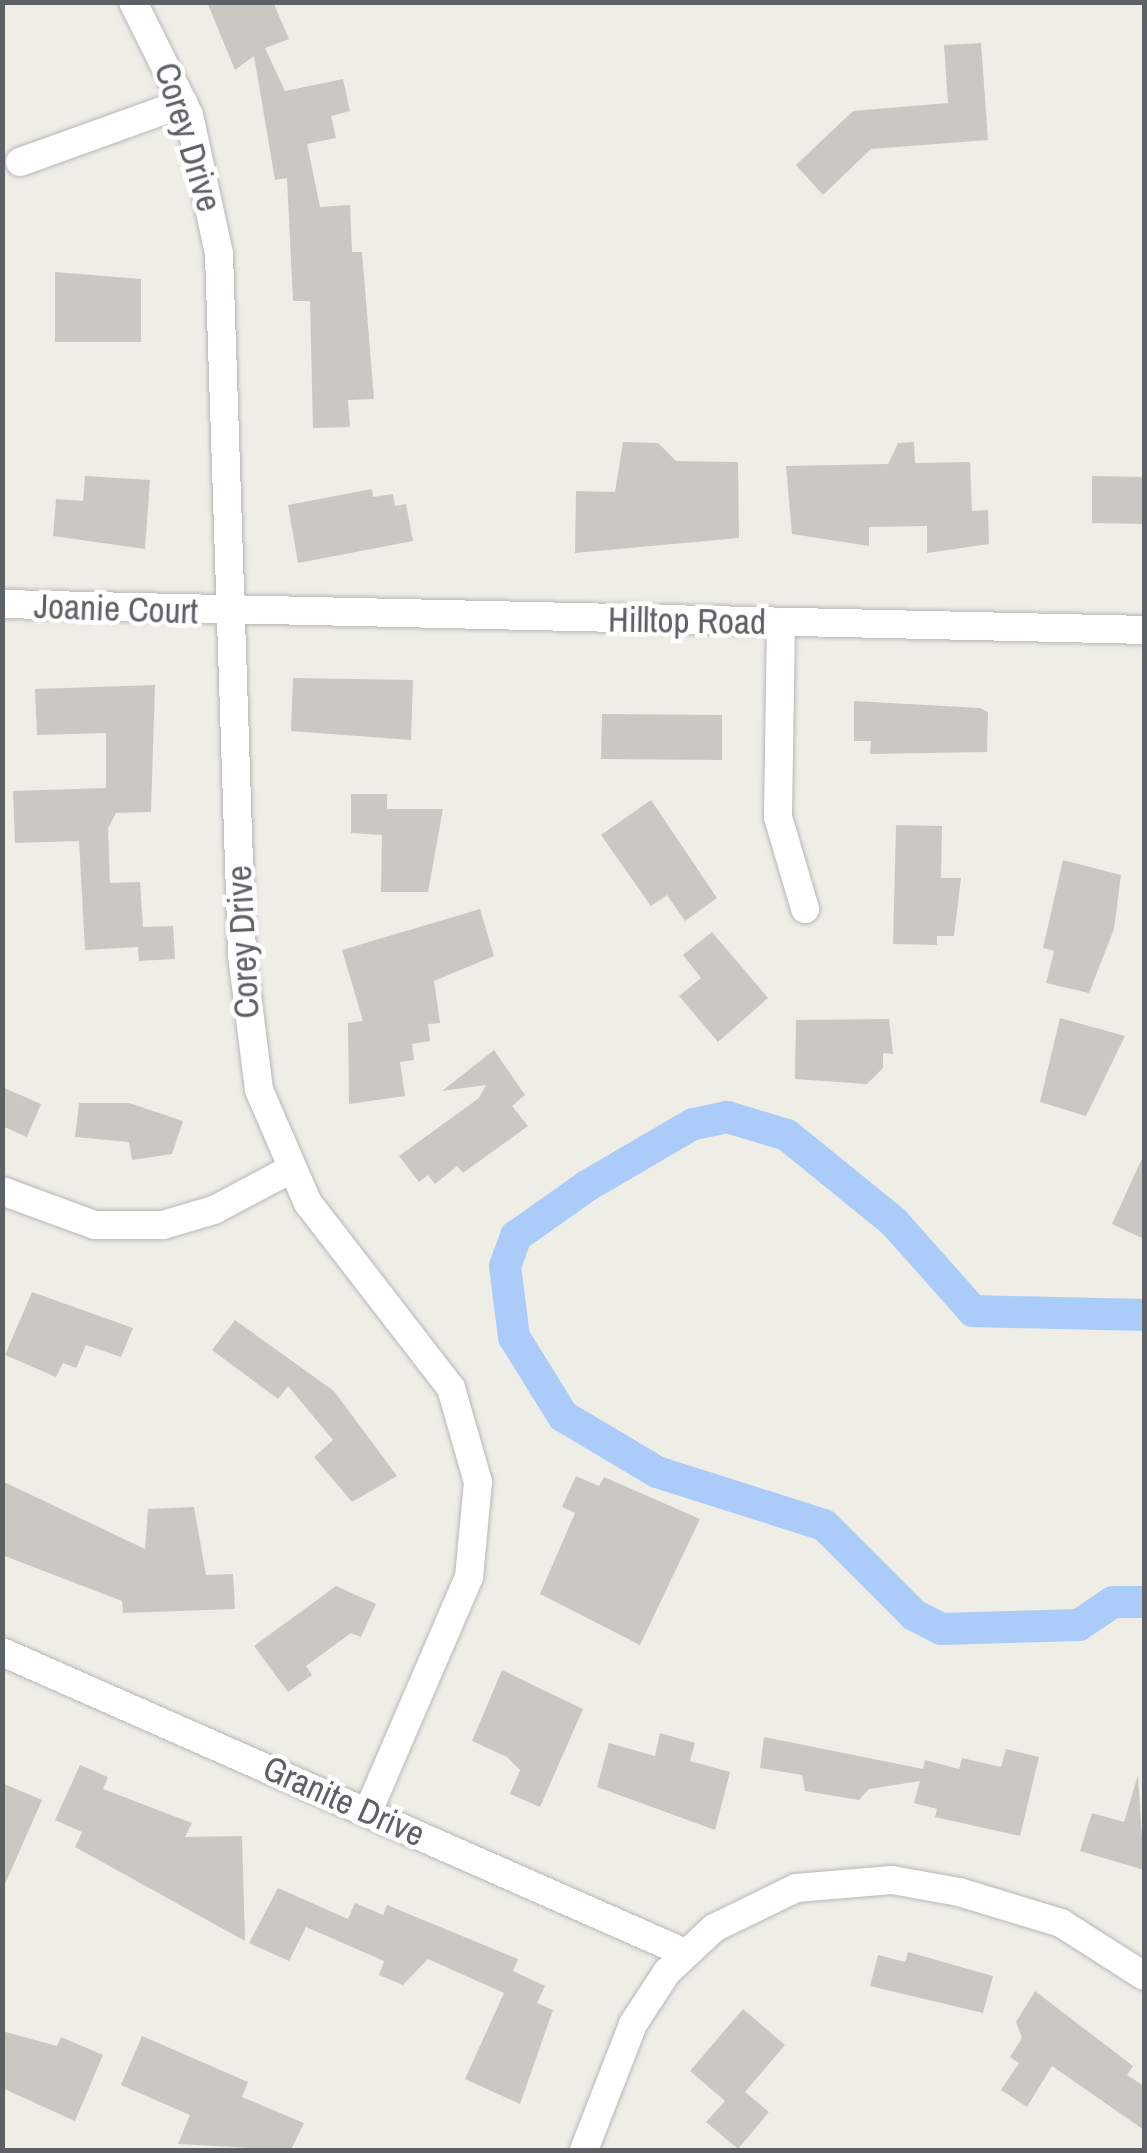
<!DOCTYPE html>
<style>
body{margin:0}
#map{position:relative;width:1147px;height:2153px;overflow:hidden;background:#efeee6;font-family:"Archivo Narrow",sans-serif}
div>[style]{position:absolute}
[style*='--x']{left:calc(var(--x)*1px);top:calc(var(--y)*1px);width:calc(var(--w)*1px);rotate:calc(var(--a)*1deg)}
.canal>*{height:32px;margin:-16px;padding:0 16px;transform-origin:16px;border-radius:16px;background:#abccf9}
.building>*{inset:0;background:#cac8c2}
.roads{filter:drop-shadow(0 0 2px #b6b7bb) drop-shadow(0 0 2px #b6b7bb)}
.minor>*{height:28px;margin:-14px;padding:0 14px;transform-origin:14px;border-radius:14px;background:#fff}
span{translate:-50% -50%;white-space:nowrap;text-align:center;line-height:1.15;-webkit-text-stroke:9px #fff;paint-order:stroke}
.street-label{font-size:35px;color:#5d6065}
.frame{position:absolute;inset:0;border:5px solid #5d6065;pointer-events:none}
</style>
<div id="map">
<div class="canal">
<div style="--x:1144;--y:1315;--w:171;--a:-178.7"></div>
<div style="--x:973;--y:1311;--w:119;--a:-131.6"></div>
<div style="--x:894;--y:1222;--w:138;--a:-140.9"></div>
<div style="--x:787;--y:1135;--w:63;--a:-163.3"></div>
<div style="--x:727;--y:1117;--w:35;--a:168"></div>
<div style="--x:693;--y:1124;--w:123;--a:149.7"></div>
<div style="--x:587;--y:1186;--w:87;--a:144.8"></div>
<div style="--x:516;--y:1236;--w:32;--a:110"></div>
<div style="--x:505;--y:1266;--w:72;--a:82.8"></div>
<div style="--x:514;--y:1337;--w:93;--a:58.2"></div>
<div style="--x:563;--y:1416;--w:109;--a:30.8"></div>
<div style="--x:657;--y:1472;--w:175;--a:17.6"></div>
<div style="--x:824;--y:1525;--w:127;--a:45"></div>
<div style="--x:914;--y:1615;--w:30;--a:27"></div>
<div style="--x:941;--y:1629;--w:138;--a:-1.7"></div>
<div style="--x:1079;--y:1625;--w:41;--a:-34.1"></div>
<div style="--x:1113;--y:1602;--w:31;--a:0"></div>
</div>
<div class="building">
<div style="clip-path:polygon(207px 2px,273px 2px,289px 39px,265px 48px,285px 91px,343px 79px,350px 111px,331px 116px,336px 138px,307px 144px,320px 207px,350px 205px,352px 252px,362px 252px,374px 399px,348px 400px,350px 427px,313px 428px,310px 301px,293px 301px,287px 178px,275px 180px,254px 56px,235px 70px)"></div>
<div style="clip-path:polygon(981px 43px,988px 140px,871px 149px,823px 195px,796px 165px,853px 111px,948px 103px,944px 45px)"></div>
<div style="clip-path:polygon(55px 272px,141px 279px,141px 342px,55px 342px)"></div>
<div style="clip-path:polygon(623px 442px,658px 443px,676px 461px,738px 462px,739px 538px,575px 553px,576px 491px,615px 492px)"></div>
<div style="clip-path:polygon(914px 442px,915px 463px,970px 462px,972px 511px,988px 510px,989px 544px,927px 553px,927px 526px,869px 527px,869px 546px,792px 534px,786px 466px,888px 464px,898px 443px)"></div>
<div style="clip-path:polygon(85px 476px,150px 480px,145px 549px,53px 536px,56px 499px,83px 501px)"></div>
<div style="clip-path:polygon(1092px 476px,1144px 477px,1144px 524px,1092px 523px)"></div>
<div style="clip-path:polygon(372px 489px,373px 497px,393px 494px,395px 506px,406px 504px,413px 541px,298px 563px,288px 505px)"></div>
<div style="clip-path:polygon(293px 678px,413px 680px,411px 740px,291px 731px)"></div>
<div style="clip-path:polygon(155px 685px,151px 812px,116px 813px,108px 828px,110px 883px,140px 882px,143px 927px,173px 926px,175px 959px,139px 961px,138px 947px,85px 950px,79px 841px,15px 843px,13px 791px,106px 788px,106px 733px,37px 735px,35px 689px)"></div>
<div style="clip-path:polygon(854px 701px,980px 708px,988px 712px,987px 752px,870px 754px,871px 741px,854px 741px)"></div>
<div style="clip-path:polygon(602px 714px,722px 715px,722px 760px,601px 759px)"></div>
<div style="clip-path:polygon(351px 794px,387px 794px,387px 809px,443px 809px,428px 892px,381px 892px,382px 835px,351px 833px)"></div>
<div style="clip-path:polygon(651px 800px,717px 898px,685px 921px,667px 895px,651px 906px,601px 835px)"></div>
<div style="clip-path:polygon(896px 825px,942px 826px,941px 878px,961px 878px,954px 936px,937px 936px,937px 945px,893px 944px)"></div>
<div style="clip-path:polygon(1063px 860px,1121px 875px,1114px 929px,1089px 993px,1046px 983px,1054px 951px,1043px 948px)"></div>
<div style="clip-path:polygon(480px 909px,494px 956px,434px 981px,440px 1023px,428px 1024px,430px 1041px,412px 1044px,414px 1060px,400px 1062px,405px 1096px,349px 1104px,348px 1023px,363px 1021px,342px 950px)"></div>
<div style="clip-path:polygon(712px 932px,768px 998px,718px 1042px,679px 996px,701px 978px,683px 955px)"></div>
<div style="clip-path:polygon(1060px 1018px,1125px 1036px,1086px 1116px,1040px 1102px)"></div>
<div style="clip-path:polygon(889px 1019px,893px 1054px,883px 1053px,883px 1068px,867px 1084px,795px 1079px,796px 1020px)"></div>
<div style="clip-path:polygon(494px 1050px,525px 1095px,512px 1106px,528px 1126px,463px 1173px,457px 1166px,435px 1184px,428px 1175px,419px 1182px,399px 1156px,479px 1098px,486px 1085px,442px 1091px)"></div>
<div style="clip-path:polygon(2px 1087px,41px 1104px,27px 1137px,2px 1126px)"></div>
<div style="clip-path:polygon(79px 1103px,129px 1103px,183px 1121px,172px 1154px,132px 1160px,129px 1142px,75px 1137px)"></div>
<div style="clip-path:polygon(1144px 1154px,1144px 1239px,1112px 1224px)"></div>
<div style="clip-path:polygon(32px 1292px,133px 1328px,121px 1357px,86px 1345px,76px 1368px,63px 1363px,56px 1377px,5px 1355px)"></div>
<div style="clip-path:polygon(235px 1320px,334px 1391px,397px 1476px,352px 1502px,314px 1457px,333px 1440px,288px 1386px,278px 1399px,212px 1350px)"></div>
<div style="clip-path:polygon(576px 1476px,599px 1486px,604px 1477px,700px 1519px,640px 1645px,540px 1594px,575px 1513px,562px 1507px)"></div>
<div style="clip-path:polygon(2px 1481px,145px 1549px,148px 1509px,194px 1507px,206px 1575px,233px 1574px,235px 1609px,123px 1613px,122px 1601px,2px 1555px)"></div>
<div style="clip-path:polygon(336px 1586px,376px 1604px,361px 1637px,351px 1633px,306px 1666px,312px 1675px,288px 1692px,254px 1646px)"></div>
<div style="clip-path:polygon(502px 1670px,583px 1709px,540px 1807px,510px 1794px,520px 1770px,507px 1757px,472px 1741px)"></div>
<div style="clip-path:polygon(660px 1733px,695px 1743px,690px 1761px,730px 1772px,715px 1830px,597px 1787px,609px 1743px,655px 1756px)"></div>
<div style="clip-path:polygon(764px 1737px,923px 1769px,925px 1760px,959px 1769px,962px 1758px,1001px 1767px,1006px 1749px,1039px 1757px,1020px 1836px,935px 1817px,937px 1809px,914px 1803px,920px 1781px,869px 1789px,859px 1800px,805px 1791px,802px 1775px,760px 1768px)"></div>
<div style="clip-path:polygon(80px 1765px,108px 1777px,103px 1789px,192px 1823px,185px 1837px,242px 1836px,245px 1941px,75px 1847px,82px 1832px,55px 1820px)"></div>
<div style="clip-path:polygon(1138px 1775px,1144px 1870px,1080px 1851px,1092px 1813px,1124px 1822px)"></div>
<div style="clip-path:polygon(2px 1783px,42px 1800px,2px 1891px)"></div>
<div style="clip-path:polygon(278px 1888px,348px 1919px,355px 1903px,383px 1915px,387px 1905px,518px 1959px,513px 1971px,545px 1986px,537px 2003px,553px 2010px,520px 2104px,465px 2079px,504px 1993px,428px 1959px,403px 1985px,379px 1975px,384px 1961px,306px 1927px,289px 1961px,249px 1943px)"></div>
<div style="clip-path:polygon(908px 1952px,993px 1976px,983px 2013px,870px 1986px,878px 1955px,905px 1962px)"></div>
<div style="clip-path:polygon(1035px 1991px,1133px 2066px,1127px 2075px,1144px 2086px,1144px 2130px,1052px 2066px,1027px 2107px,1001px 2090px,1019px 2063px,1010px 2057px,1022px 2038px,1016px 2022px)"></div>
<div style="clip-path:polygon(743px 2009px,785px 2045px,745px 2092px,769px 2112px,738px 2149px,706px 2122px,725px 2101px,690px 2071px)"></div>
<div style="clip-path:polygon(2px 2031px,57px 2046px,61px 2037px,103px 2055px,75px 2121px,2px 2088px)"></div>
<div style="clip-path:polygon(142px 2036px,248px 2082px,242px 2097px,304px 2123px,291px 2150px,178px 2144px,190px 2115px,121px 2085px)"></div>
</div>
<div class="roads">
<div class="minor">
<div style="--x:133;--y:2;--w:126;--a:63.6"></div>
<div style="--x:189;--y:115;--w:142;--a:77.8"></div>
<div style="--x:219;--y:254;--w:701;--a:88.12"></div>
<div style="--x:242;--y:955;--w:136;--a:82.8"></div>
<div style="--x:259;--y:1090;--w:123;--a:66.6"></div>
<div style="--x:308;--y:1203;--w:234;--a:52.3"></div>
<div style="--x:451;--y:1388;--w:98;--a:74"></div>
<div style="--x:478;--y:1482;--w:95;--a:95.4"></div>
<div style="--x:469;--y:1577;--w:255;--a:113.3"></div>
<div style="--x:20;--y:162;--w:174;--a:-19.8"></div>
<div style="--x:2;--y:604;--w:1142;--a:1.3"></div>
<div style="--x:781;--y:623;--w:194;--a:90.9"></div>
<div style="--x:778;--y:817;--w:96;--a:73.6"></div>
<div style="--x:2;--y:1191;--w:99;--a:20.1"></div>
<div style="--x:95;--y:1225;--w:68;--a:0"></div>
<div style="--x:163;--y:1225;--w:53;--a:-16.4"></div>
<div style="--x:214;--y:1210;--w:87;--a:-28"></div>
<div style="--x:2;--y:1652;--w:746;--a:23.78"></div>
<div style="--x:584;--y:2150;--w:135;--a:-68.7"></div>
<div style="--x:633;--y:2024;--w:62;--a:-56.8"></div>
<div style="--x:667;--y:1972;--w:64;--a:-43.1"></div>
<div style="--x:714;--y:1928;--w:91;--a:-26"></div>
<div style="--x:796;--y:1888;--w:96;--a:-4.8"></div>
<div style="--x:892;--y:1880;--w:68;--a:10.2"></div>
<div style="--x:959;--y:1892;--w:107;--a:16.9"></div>
<div style="--x:1061;--y:1923;--w:98;--a:32.6"></div>
</div>
</div>
<div class="street-label">
<span style="left:188px;top:137px;rotate:73deg">Corey Drive</span>
<span style="left:116px;top:609px;rotate:2deg">Joanie Court</span>
<span style="left:687px;top:621px;rotate:1deg">Hilltop Road</span>
<span style="left:243px;top:942px;rotate:-93deg">Corey Drive</span>
<span style="left:344px;top:1801px;rotate:24deg">Granite Drive</span>
</div>
<div class="frame"></div>
</div>
